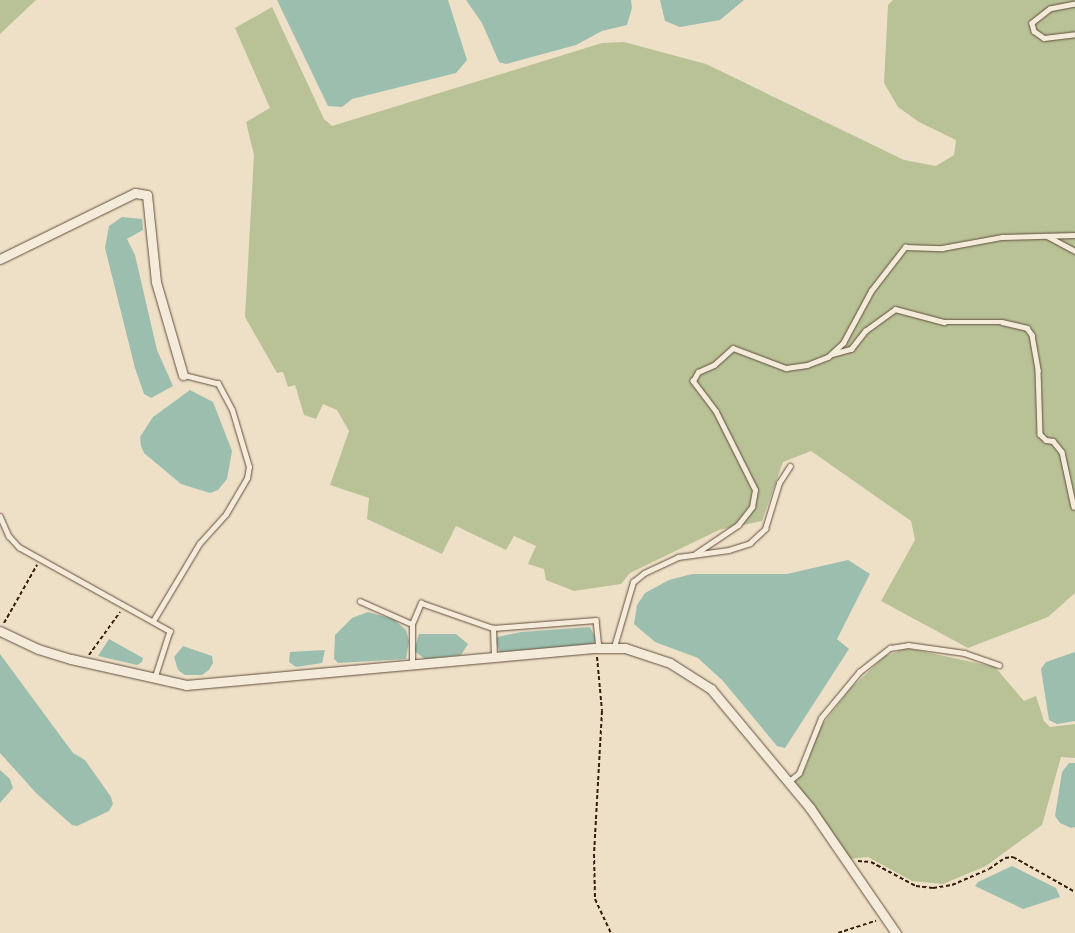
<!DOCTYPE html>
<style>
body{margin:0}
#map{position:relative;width:1075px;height:933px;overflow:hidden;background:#eee0c7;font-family:"Gentium Book Plus",serif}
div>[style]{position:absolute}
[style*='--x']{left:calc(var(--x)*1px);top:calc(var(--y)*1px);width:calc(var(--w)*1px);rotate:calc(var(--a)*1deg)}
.green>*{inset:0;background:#b8c296}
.water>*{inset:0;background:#9bbeae}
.path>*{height:2px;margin-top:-1px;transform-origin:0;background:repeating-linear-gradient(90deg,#351c0d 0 4px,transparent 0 6.5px)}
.roads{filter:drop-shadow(0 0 1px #634d3c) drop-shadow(0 0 1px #634d3c)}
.service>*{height:4.5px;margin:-2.25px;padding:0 2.25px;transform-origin:2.25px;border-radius:2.25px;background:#f4ebdb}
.minor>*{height:9px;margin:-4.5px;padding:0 4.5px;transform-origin:4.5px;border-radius:4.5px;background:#f4ebdb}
span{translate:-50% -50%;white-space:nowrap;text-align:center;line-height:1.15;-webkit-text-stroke:5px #f4ebdb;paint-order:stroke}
</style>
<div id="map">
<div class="green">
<div style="clip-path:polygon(0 0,36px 0,0 34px)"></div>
<div style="clip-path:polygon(893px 0,1075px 0,1075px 593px,1048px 617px,968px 648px,881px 601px,915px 540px,911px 521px,811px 451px,783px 462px,762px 521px,719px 530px,630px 573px,621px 584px,574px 591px,546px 580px,544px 569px,528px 564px,536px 546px,514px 536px,506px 550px,456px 526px,442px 554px,367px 519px,369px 498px,330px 485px,349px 431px,337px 410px,323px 404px,316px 419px,304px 415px,295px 385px,288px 387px,283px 372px,277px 373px,245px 317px,254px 155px,246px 122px,270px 108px,235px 28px,272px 7px,324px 119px,332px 126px,602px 43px,624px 42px,706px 64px,904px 160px,936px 166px,954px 155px,956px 140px,919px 122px,898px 107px,884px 83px,888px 5px)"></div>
<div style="clip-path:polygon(907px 648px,995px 667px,1024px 701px,1036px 696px,1044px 721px,1050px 727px,1075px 724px,1075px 758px,1061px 757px,1042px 825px,986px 866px,943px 884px,912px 881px,868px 857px,849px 859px,816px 809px,794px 784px,806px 767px,819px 729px,851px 688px,885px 656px)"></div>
</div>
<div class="water">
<div style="clip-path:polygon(277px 0,448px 0,467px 60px,456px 73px,352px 99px,342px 107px,328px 106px)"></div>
<div style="clip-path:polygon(466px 0,631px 0,632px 8px,627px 25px,602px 31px,576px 45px,506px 64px,499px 62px,482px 23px)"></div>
<div style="clip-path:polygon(660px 0,744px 0,720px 20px,680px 27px,665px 21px)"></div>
<div style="clip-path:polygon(122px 217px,142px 219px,143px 230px,127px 239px,135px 255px,157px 350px,173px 386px,151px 398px,144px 394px,135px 368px,105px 248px,109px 226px)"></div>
<div style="clip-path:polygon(190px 390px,213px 402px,232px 451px,227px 479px,218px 490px,210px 493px,181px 484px,144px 453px,141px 446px,140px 437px,153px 417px)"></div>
<div style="clip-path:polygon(848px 560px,870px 574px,837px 639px,849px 649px,785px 748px,777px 746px,723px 681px,698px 658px,655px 642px,634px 624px,637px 605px,645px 593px,669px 580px,692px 574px,787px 574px)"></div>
<div style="clip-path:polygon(368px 612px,393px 619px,406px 630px,409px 641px,406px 659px,338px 663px,334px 659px,335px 635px,352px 618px)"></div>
<div style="clip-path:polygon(590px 627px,596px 639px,593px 644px,500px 652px,495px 642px,497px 637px,521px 632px)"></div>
<div style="clip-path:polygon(419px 634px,456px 634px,468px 644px,461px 655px,425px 659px,414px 651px)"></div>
<div style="clip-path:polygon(109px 639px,143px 658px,142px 662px,137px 665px,98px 656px)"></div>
<div style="clip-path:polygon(183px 646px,212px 656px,213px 663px,209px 670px,202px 675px,185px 675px,178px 670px,174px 657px)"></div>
<div style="clip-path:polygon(325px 650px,322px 663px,296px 667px,289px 662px,290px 652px)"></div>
<div style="clip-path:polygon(1075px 652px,1075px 721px,1057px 724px,1049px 720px,1041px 669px,1046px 662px)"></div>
<div style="clip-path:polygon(0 654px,73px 753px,85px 760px,111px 797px,113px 804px,109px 811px,77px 826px,72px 825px,37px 794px,0 753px)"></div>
<div style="clip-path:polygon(1069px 763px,1075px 763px,1075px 827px,1071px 828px,1060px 823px,1055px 816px,1062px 772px)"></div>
<div style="clip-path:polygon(0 770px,10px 779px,13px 788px,0 803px)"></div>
<div style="clip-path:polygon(1012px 866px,1056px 888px,1060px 897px,1023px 909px,975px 886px,978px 882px)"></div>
</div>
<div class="path">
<div style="--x:4;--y:623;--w:67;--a:-60.4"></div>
<div style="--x:89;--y:655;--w:53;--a:-54.2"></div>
<div style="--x:597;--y:657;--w:54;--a:84.7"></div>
<div style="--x:602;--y:711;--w:143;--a:93.2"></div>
<div style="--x:594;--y:854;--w:45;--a:88.7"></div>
<div style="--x:595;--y:899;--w:38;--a:65"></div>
<div style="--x:858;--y:861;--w:13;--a:4"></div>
<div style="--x:871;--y:862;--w:51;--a:28.1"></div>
<div style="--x:916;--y:886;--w:17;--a:7"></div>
<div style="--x:933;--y:888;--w:19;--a:-9"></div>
<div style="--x:952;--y:885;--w:40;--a:-23.4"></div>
<div style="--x:989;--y:869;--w:19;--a:-35"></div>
<div style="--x:1005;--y:858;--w:8;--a:-7"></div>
<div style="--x:1013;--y:857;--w:71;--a:29.4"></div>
<div style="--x:838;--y:933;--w:40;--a:-18"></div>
</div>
<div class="roads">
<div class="service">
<div style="--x:1075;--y:4;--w:25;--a:169"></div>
<div style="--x:1050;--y:9;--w:23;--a:142"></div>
<div style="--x:1032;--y:23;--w:8;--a:76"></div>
<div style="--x:1034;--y:31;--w:12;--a:35"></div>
<div style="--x:1044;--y:38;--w:31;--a:-7"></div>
<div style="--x:1047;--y:236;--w:32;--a:28"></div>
<div style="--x:832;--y:354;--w:20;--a:-15"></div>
<div style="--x:851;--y:349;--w:23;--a:-52"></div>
<div style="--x:865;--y:331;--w:37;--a:-36"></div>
<div style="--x:895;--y:309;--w:51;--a:14.9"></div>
<div style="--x:944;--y:322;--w:58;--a:0"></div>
<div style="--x:1002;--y:322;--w:26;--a:13"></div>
<div style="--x:1027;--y:328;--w:9;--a:54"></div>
<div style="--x:1032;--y:335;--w:36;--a:80"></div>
<div style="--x:1038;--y:370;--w:64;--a:88.2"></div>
<div style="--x:1040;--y:434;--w:8;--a:45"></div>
<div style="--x:1046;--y:440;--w:7;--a:8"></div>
<div style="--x:1053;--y:441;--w:14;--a:51"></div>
<div style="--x:1062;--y:452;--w:56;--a:77.7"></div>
<div style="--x:0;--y:516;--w:22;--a:66"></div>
<div style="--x:9;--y:536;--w:15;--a:48"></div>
<div style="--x:19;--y:547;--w:173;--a:29.1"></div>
<div style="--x:170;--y:631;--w:49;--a:107.7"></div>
<div style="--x:695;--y:554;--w:52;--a:-34"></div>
<div style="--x:738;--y:525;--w:23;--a:-52"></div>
<div style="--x:752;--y:507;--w:17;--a:-80"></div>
<div style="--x:755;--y:490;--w:87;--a:-116.6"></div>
<div style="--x:716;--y:412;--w:39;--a:-127"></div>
<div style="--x:693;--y:381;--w:10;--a:-61"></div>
<div style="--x:698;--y:372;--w:17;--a:-24"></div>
<div style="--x:714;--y:365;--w:25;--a:-42"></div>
<div style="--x:733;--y:348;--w:57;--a:20.7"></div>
<div style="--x:786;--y:368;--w:21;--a:-8"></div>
<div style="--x:807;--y:365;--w:22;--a:-21"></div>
<div style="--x:828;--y:357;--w:21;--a:-43"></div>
<div style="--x:843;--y:343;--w:59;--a:-61.7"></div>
<div style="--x:871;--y:291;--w:56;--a:-52.3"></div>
<div style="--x:905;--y:247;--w:37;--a:2"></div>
<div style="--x:942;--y:248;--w:61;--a:-10.4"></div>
<div style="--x:1002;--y:237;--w:73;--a:-1.6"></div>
<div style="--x:360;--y:601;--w:57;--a:23.9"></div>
<div style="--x:153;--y:621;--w:90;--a:-59.1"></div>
<div style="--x:199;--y:544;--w:40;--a:-48"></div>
<div style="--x:226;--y:514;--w:42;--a:-59.7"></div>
<div style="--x:247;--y:478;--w:11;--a:-80"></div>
<div style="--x:249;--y:467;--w:59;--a:-106.6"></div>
<div style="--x:232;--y:410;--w:30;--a:-118"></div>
<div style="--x:218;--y:384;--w:36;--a:-166"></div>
<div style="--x:614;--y:647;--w:68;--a:-73.7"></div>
<div style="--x:633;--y:582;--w:14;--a:-39"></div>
<div style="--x:644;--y:573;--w:38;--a:-25"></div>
<div style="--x:678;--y:557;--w:51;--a:-7.8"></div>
<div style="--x:729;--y:550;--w:22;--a:-18"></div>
<div style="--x:750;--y:543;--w:21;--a:-43"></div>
<div style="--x:765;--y:529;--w:48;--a:-73.1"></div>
<div style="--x:779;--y:483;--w:20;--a:-57"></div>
<div style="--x:494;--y:657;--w:29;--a:-92"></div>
<div style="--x:493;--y:628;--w:103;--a:-4.4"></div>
<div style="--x:596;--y:620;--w:27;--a:84"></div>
<div style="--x:412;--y:664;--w:40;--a:-90"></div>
<div style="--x:412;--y:624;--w:23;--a:-67"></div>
<div style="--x:421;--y:603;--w:76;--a:19.1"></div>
<div style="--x:788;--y:782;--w:14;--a:-39"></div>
<div style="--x:799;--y:773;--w:59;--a:-68.2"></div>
<div style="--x:821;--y:718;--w:60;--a:-50.4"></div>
<div style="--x:859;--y:672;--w:39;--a:-38"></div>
<div style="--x:890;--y:648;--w:18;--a:-9"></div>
<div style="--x:908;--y:645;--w:57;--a:8.1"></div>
<div style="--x:964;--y:653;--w:37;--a:19"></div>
</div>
<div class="minor">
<div style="--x:0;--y:259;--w:150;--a:-26.1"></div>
<div style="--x:135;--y:193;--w:12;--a:9"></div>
<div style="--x:147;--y:195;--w:87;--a:84.1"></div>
<div style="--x:156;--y:282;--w:97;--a:73.8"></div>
<div style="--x:0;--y:631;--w:42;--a:25.3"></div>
<div style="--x:38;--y:649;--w:34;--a:17"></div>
<div style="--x:71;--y:659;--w:118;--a:12.7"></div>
<div style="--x:186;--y:685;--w:412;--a:-5.2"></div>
<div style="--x:596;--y:648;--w:29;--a:0"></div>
<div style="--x:625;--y:648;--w:47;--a:18.4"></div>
<div style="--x:670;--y:663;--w:49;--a:32.4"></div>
<div style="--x:711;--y:689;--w:155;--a:50.2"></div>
<div style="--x:810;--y:808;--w:152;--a:55.5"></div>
</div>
</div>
</div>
